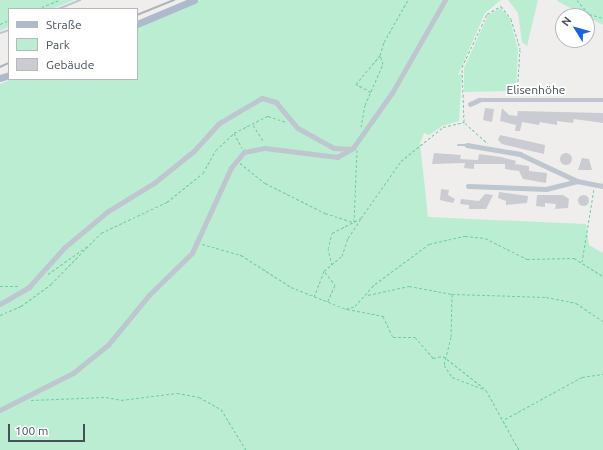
<!DOCTYPE html>
<meta charset="utf-8">
<style>
body{margin:0}
#map{position:relative;width:603px;height:450px;overflow:hidden;background:#f0eded;font-family:Ubuntu,sans-serif}
div>[style]{position:absolute}
[style*='--x']{left:calc(var(--x)*1px);top:calc(var(--y)*1px);width:calc(var(--w)*1px);rotate:calc(var(--a)*1deg)}
.green>*{inset:0;background:#bbedd2}
.building>*{inset:0;background:#caccd2}
.round{border-radius:50%}
.path>*{height:1px;margin-top:-0.5px;transform-origin:0;background:repeating-linear-gradient(90deg,#74cba5 0 3px,transparent 0 5px)}
.lane>*{height:2px;margin:-1px;padding:0 1px;transform-origin:1px;border-radius:1px;background:#bec6cf}
.street>*{height:4.5px;margin:-2.25px;padding:0 2.25px;transform-origin:2.25px;border-radius:2.25px;background:#bec6cf}
.primary>*{height:7px;margin:-3.5px;padding:0 3.5px;transform-origin:3.5px;border-radius:3.5px;background:#adbacc}
.rail>*{height:1.5px;margin:-0.75px;padding:0 0.75px;transform-origin:0.75px;border-radius:0.75px;background:#afb2b7}
span{translate:-50% -50%;white-space:nowrap;text-align:center;line-height:1.15;-webkit-text-stroke:3.5px #fff;paint-order:stroke}
.street-label{font-size:12px;color:#464f5a}
.legend{position:absolute;left:8px;top:8px;width:130px;height:72px;box-sizing:border-box;background:#fff;border:1px solid #b5b9bd;margin:0;padding:5px 7px;list-style:none;font-size:12px;color:#464f5a}
.legend li{display:flex;align-items:center;gap:8px;height:20px}
.legend b{width:20px;border:1px solid #b5b9bd}
.north{position:absolute;left:555px;top:8px;width:40px;height:40px;box-sizing:border-box;background:#fff;border:1px solid #b5b9bd;border-radius:50%;rotate:307deg;font-size:11px;font-weight:700;line-height:16px;text-align:center;color:#464f5a}
.north::after{content:'';display:block;margin:auto;width:14px;height:18px;background:#1c63db;clip-path:polygon(50% 0,100% 100%,50% 72%,0 100%)}
.scale{position:absolute;left:8px;top:424px;width:77px;height:18px;box-sizing:border-box;border:2px solid #464f5a;border-top:0;padding-left:5px;font-size:12px;line-height:14px;white-space:nowrap;color:#464f5a;-webkit-text-stroke:3px #fff;paint-order:stroke}
</style>
<div id="map">
<div class="green">
<div style="clip-path:polygon(0 0,74px 0,52px 9px,9px 9px,9px 27px,0 31px)"></div>
<div style="clip-path:polygon(201px 0,501px 0,485px 13px,458px 75px,462px 74px,459px 121px,442px 126px,429px 135px,424px 133px,420px 143px,428px 217px,586px 224px,589px 245px,603px 253px,603px 450px,0 450px,0 84px,12px 79px,137px 79px,137px 27px)"></div>
<div style="clip-path:polygon(508px 0,538px 0,527px 46px,522px 42px,518px 13px)"></div>
<div style="clip-path:polygon(557px 0,603px 0,603px 25px,559px 2px)"></div>
<div style="clip-path:polygon(501px 8px,510px 19px,518px 50px,516px 91px,464px 92px,464px 68px,488px 15px)"></div>
</div>
<div class="building">
<div style="clip-path:polygon(485px 108px,494px 109px,492px 122px,483px 120px)"></div>
<div style="clip-path:polygon(502px 108px,509px 115px,517px 116px,518px 111px,603px 113px,603px 123px,574px 119px,573px 123px,557px 121px,557px 125px,540px 122px,539px 125px,522px 122px,520px 131px,515px 131px,516px 125px,500px 121px)"></div>
<div style="clip-path:polygon(500px 135px,545px 145px,544px 154px,502px 144px,498px 140px)"></div>
<div style="clip-path:polygon(434px 153px,461px 155px,460px 159px,478px 160px,479px 154px,501px 157px,516px 161px,515px 164px,529px 166px,529px 171px,547px 173px,546px 183px,523px 179px,519px 171px,505px 169px,505px 164px,474px 164px,474px 169px,464px 168px,465px 163px,432px 164px)"></div>
<div class="round" style="left:560px;top:153px;width:12px;height:12px"></div>
<div style="clip-path:polygon(582px 158px,589px 159px,592px 170px,578px 170px)"></div>
<div style="clip-path:polygon(441px 189px,449px 190px,448px 195px,455px 199px,453px 203px,440px 200px)"></div>
<div style="clip-path:polygon(499px 192px,528px 196px,527px 203px,506px 205px,506px 201px,498px 198px)"></div>
<div style="clip-path:polygon(485px 194px,493px 195px,486px 209px,469px 209px,469px 205px,460px 204px,461px 199px,479px 201px)"></div>
<div class="round" style="left:577.5px;top:194.5px;width:11px;height:11px"></div>
<div style="clip-path:polygon(537px 195px,563px 195px,569px 199px,568px 208px,555px 209px,556px 204px,545px 203px,545px 207px,536px 206px)"></div>
</div>
<div class="path">
<div style="--x:577;--y:0;--w:18;--a:49"></div>
<div style="--x:589;--y:14;--w:15;--a:16"></div>
<div style="--x:37;--y:9;--w:24;--a:-22"></div>
<div style="--x:0;--y:24;--w:10;--a:-24"></div>
<div style="--x:371;--y:92;--w:17;--a:-152"></div>
<div style="--x:356;--y:84;--w:38;--a:-50"></div>
<div style="--x:465;--y:123;--w:30;--a:42"></div>
<div style="--x:253;--y:125;--w:20;--a:57"></div>
<div style="--x:361;--y:127;--w:22;--a:-80"></div>
<div style="--x:365;--y:105;--w:45;--a:-66.3"></div>
<div style="--x:383;--y:64;--w:9;--a:-108"></div>
<div style="--x:380;--y:55;--w:14;--a:-73"></div>
<div style="--x:384;--y:42;--w:48;--a:-60.3"></div>
<div style="--x:234;--y:133;--w:17;--a:62"></div>
<div style="--x:240;--y:163;--w:32;--a:39"></div>
<div style="--x:265;--y:183;--w:67;--a:26.6"></div>
<div style="--x:325;--y:213;--w:29;--a:18"></div>
<div style="--x:354;--y:222;--w:72;--a:-87.6"></div>
<div style="--x:202;--y:244;--w:41;--a:15.8"></div>
<div style="--x:241;--y:255;--w:59;--a:32.6"></div>
<div style="--x:291;--y:287;--w:59;--a:21.8"></div>
<div style="--x:346;--y:309;--w:9;--a:-18"></div>
<div style="--x:355;--y:306;--w:30;--a:-48"></div>
<div style="--x:375;--y:284;--w:67;--a:-36.5"></div>
<div style="--x:429;--y:244;--w:37;--a:-13"></div>
<div style="--x:465;--y:236;--w:20;--a:6"></div>
<div style="--x:485;--y:238;--w:47;--a:26.6"></div>
<div style="--x:527;--y:259;--w:47;--a:-1.2"></div>
<div style="--x:574;--y:258;--w:34;--a:32"></div>
<div style="--x:582;--y:262;--w:74;--a:-80.7"></div>
<div style="--x:332;--y:265;--w:16;--a:-104"></div>
<div style="--x:328;--y:249;--w:16;--a:-76"></div>
<div style="--x:332;--y:233;--w:33;--a:-27"></div>
<div style="--x:361;--y:218;--w:70;--a:-54.9"></div>
<div style="--x:401;--y:161;--w:54;--a:-39"></div>
<div style="--x:443;--y:127;--w:22;--a:-13"></div>
<div style="--x:464;--y:122;--w:55;--a:-92.1"></div>
<div style="--x:462;--y:67;--w:59;--a:-64.7"></div>
<div style="--x:487;--y:14;--w:16;--a:-30"></div>
<div style="--x:501;--y:6;--w:16;--a:52"></div>
<div style="--x:511;--y:19;--w:31;--a:73"></div>
<div style="--x:520;--y:49;--w:46;--a:93.7"></div>
<div style="--x:325;--y:272;--w:16;--a:52"></div>
<div style="--x:335;--y:285;--w:20;--a:114"></div>
<div style="--x:48;--y:274;--w:50;--a:-35.3"></div>
<div style="--x:0;--y:286;--w:20;--a:0"></div>
<div style="--x:452;--y:294;--w:43;--a:91.3"></div>
<div style="--x:451;--y:337;--w:29;--a:104"></div>
<div style="--x:444;--y:365;--w:14;--a:56"></div>
<div style="--x:452;--y:377;--w:36;--a:21"></div>
<div style="--x:486;--y:390;--w:68;--a:61.2"></div>
<div style="--x:368;--y:295;--w:42;--a:-12.4"></div>
<div style="--x:409;--y:286;--w:44;--a:10.5"></div>
<div style="--x:452;--y:294;--w:94;--a:1.8"></div>
<div style="--x:546;--y:297;--w:31;--a:11"></div>
<div style="--x:576;--y:303;--w:32;--a:34"></div>
<div style="--x:314;--y:297;--w:28;--a:-69"></div>
<div style="--x:324;--y:271;--w:23;--a:-40"></div>
<div style="--x:342;--y:256;--w:19;--a:-72"></div>
<div style="--x:348;--y:238;--w:22;--a:-56"></div>
<div style="--x:347;--y:309;--w:37;--a:11"></div>
<div style="--x:383;--y:316;--w:23;--a:65"></div>
<div style="--x:393;--y:337;--w:22;--a:0"></div>
<div style="--x:415;--y:337;--w:28;--a:49"></div>
<div style="--x:433;--y:358;--w:10;--a:-11"></div>
<div style="--x:443;--y:356;--w:52;--a:38"></div>
<div style="--x:0;--y:315;--w:23;--a:-23"></div>
<div style="--x:21;--y:306;--w:37;--a:-36"></div>
<div style="--x:51;--y:284;--w:71;--a:-45.6"></div>
<div style="--x:101;--y:233;--w:73;--a:-25.2"></div>
<div style="--x:167;--y:202;--w:46;--a:-38.9"></div>
<div style="--x:203;--y:173;--w:26;--a:-61"></div>
<div style="--x:216;--y:150;--w:25;--a:-43"></div>
<div style="--x:234;--y:133;--w:38;--a:-27"></div>
<div style="--x:268;--y:116;--w:20;--a:18"></div>
<div style="--x:31;--y:400;--w:75;--a:-2.3"></div>
<div style="--x:106;--y:397;--w:15;--a:11"></div>
<div style="--x:121;--y:400;--w:56;--a:-7.1"></div>
<div style="--x:177;--y:393;--w:22;--a:10"></div>
<div style="--x:199;--y:397;--w:25;--a:29"></div>
<div style="--x:221;--y:409;--w:48;--a:58.6"></div>
<div style="--x:505;--y:419;--w:88;--a:-28.6"></div>
<div style="--x:582;--y:377;--w:21;--a:-8"></div>
</div>
<div class="lane">
<div style="--x:58;--y:9;--w:24;--a:-22"></div>
<div style="--x:0;--y:33;--w:9;--a:-18"></div>
<div style="--x:458;--y:145;--w:9;--a:0"></div>
</div>
<div class="street">
<div style="--x:470;--y:104;--w:10;--a:-24"></div>
<div style="--x:479;--y:100;--w:124;--a:0"></div>
<div style="--x:467;--y:145;--w:54;--a:9.6"></div>
<div style="--x:520;--y:154;--w:63;--a:25.3"></div>
<div style="--x:577;--y:181;--w:26;--a:11"></div>
<div style="--x:468;--y:186;--w:78;--a:2.2"></div>
<div style="--x:546;--y:189;--w:32;--a:-14"></div>
<div style="--x:0;--y:304;--w:34;--a:-30"></div>
<div style="--x:29;--y:287;--w:52;--a:-48.1"></div>
<div style="--x:64;--y:248;--w:56;--a:-39.9"></div>
<div style="--x:107;--y:212;--w:55;--a:-31.7"></div>
<div style="--x:154;--y:183;--w:51;--a:-38.7"></div>
<div style="--x:194;--y:151;--w:36;--a:-48"></div>
<div style="--x:218;--y:124;--w:51;--a:-30.6"></div>
<div style="--x:262;--y:98;--w:15;--a:16"></div>
<div style="--x:276;--y:102;--w:34;--a:50"></div>
<div style="--x:298;--y:128;--w:41;--a:29.1"></div>
<div style="--x:334;--y:148;--w:17;--a:3"></div>
<div style="--x:0;--y:410;--w:82;--a:-26.9"></div>
<div style="--x:73;--y:373;--w:45;--a:-38.7"></div>
<div style="--x:108;--y:345;--w:65;--a:-50.6"></div>
<div style="--x:149;--y:295;--w:60;--a:-44.3"></div>
<div style="--x:192;--y:253;--w:94;--a:-65.4"></div>
<div style="--x:231;--y:168;--w:21;--a:-51"></div>
<div style="--x:244;--y:152;--w:21;--a:-11"></div>
<div style="--x:265;--y:148;--w:73;--a:7.1"></div>
<div style="--x:337;--y:157;--w:18;--a:-29"></div>
<div style="--x:353;--y:148;--w:67;--a:-54.7"></div>
<div style="--x:392;--y:93;--w:107;--a:-60.3"></div>
</div>
<div class="primary">
<div style="--x:137;--y:24;--w:62;--a:-22.8"></div>
<div style="--x:0;--y:78;--w:9;--a:-18"></div>
</div>
<div class="rail">
<div style="--x:137;--y:15;--w:40;--a:-22"></div>
<div style="--x:0;--y:67;--w:10;--a:-24"></div>
</div>
<div class="street-label">
<span style="left:536px;top:90px">Elisenhöhe</span>
</div>
<ul class="legend">
<li><b style="height:5px;background:#adbacc"></b>Straße</li>
<li><b style="height:11px;background:#bbedd2"></b>Park</li>
<li><b style="height:11px;background:#caccd2"></b>Gebäude</li>
</ul>
<div class="north">N</div>
<div class="scale">100 m</div>
</div>
